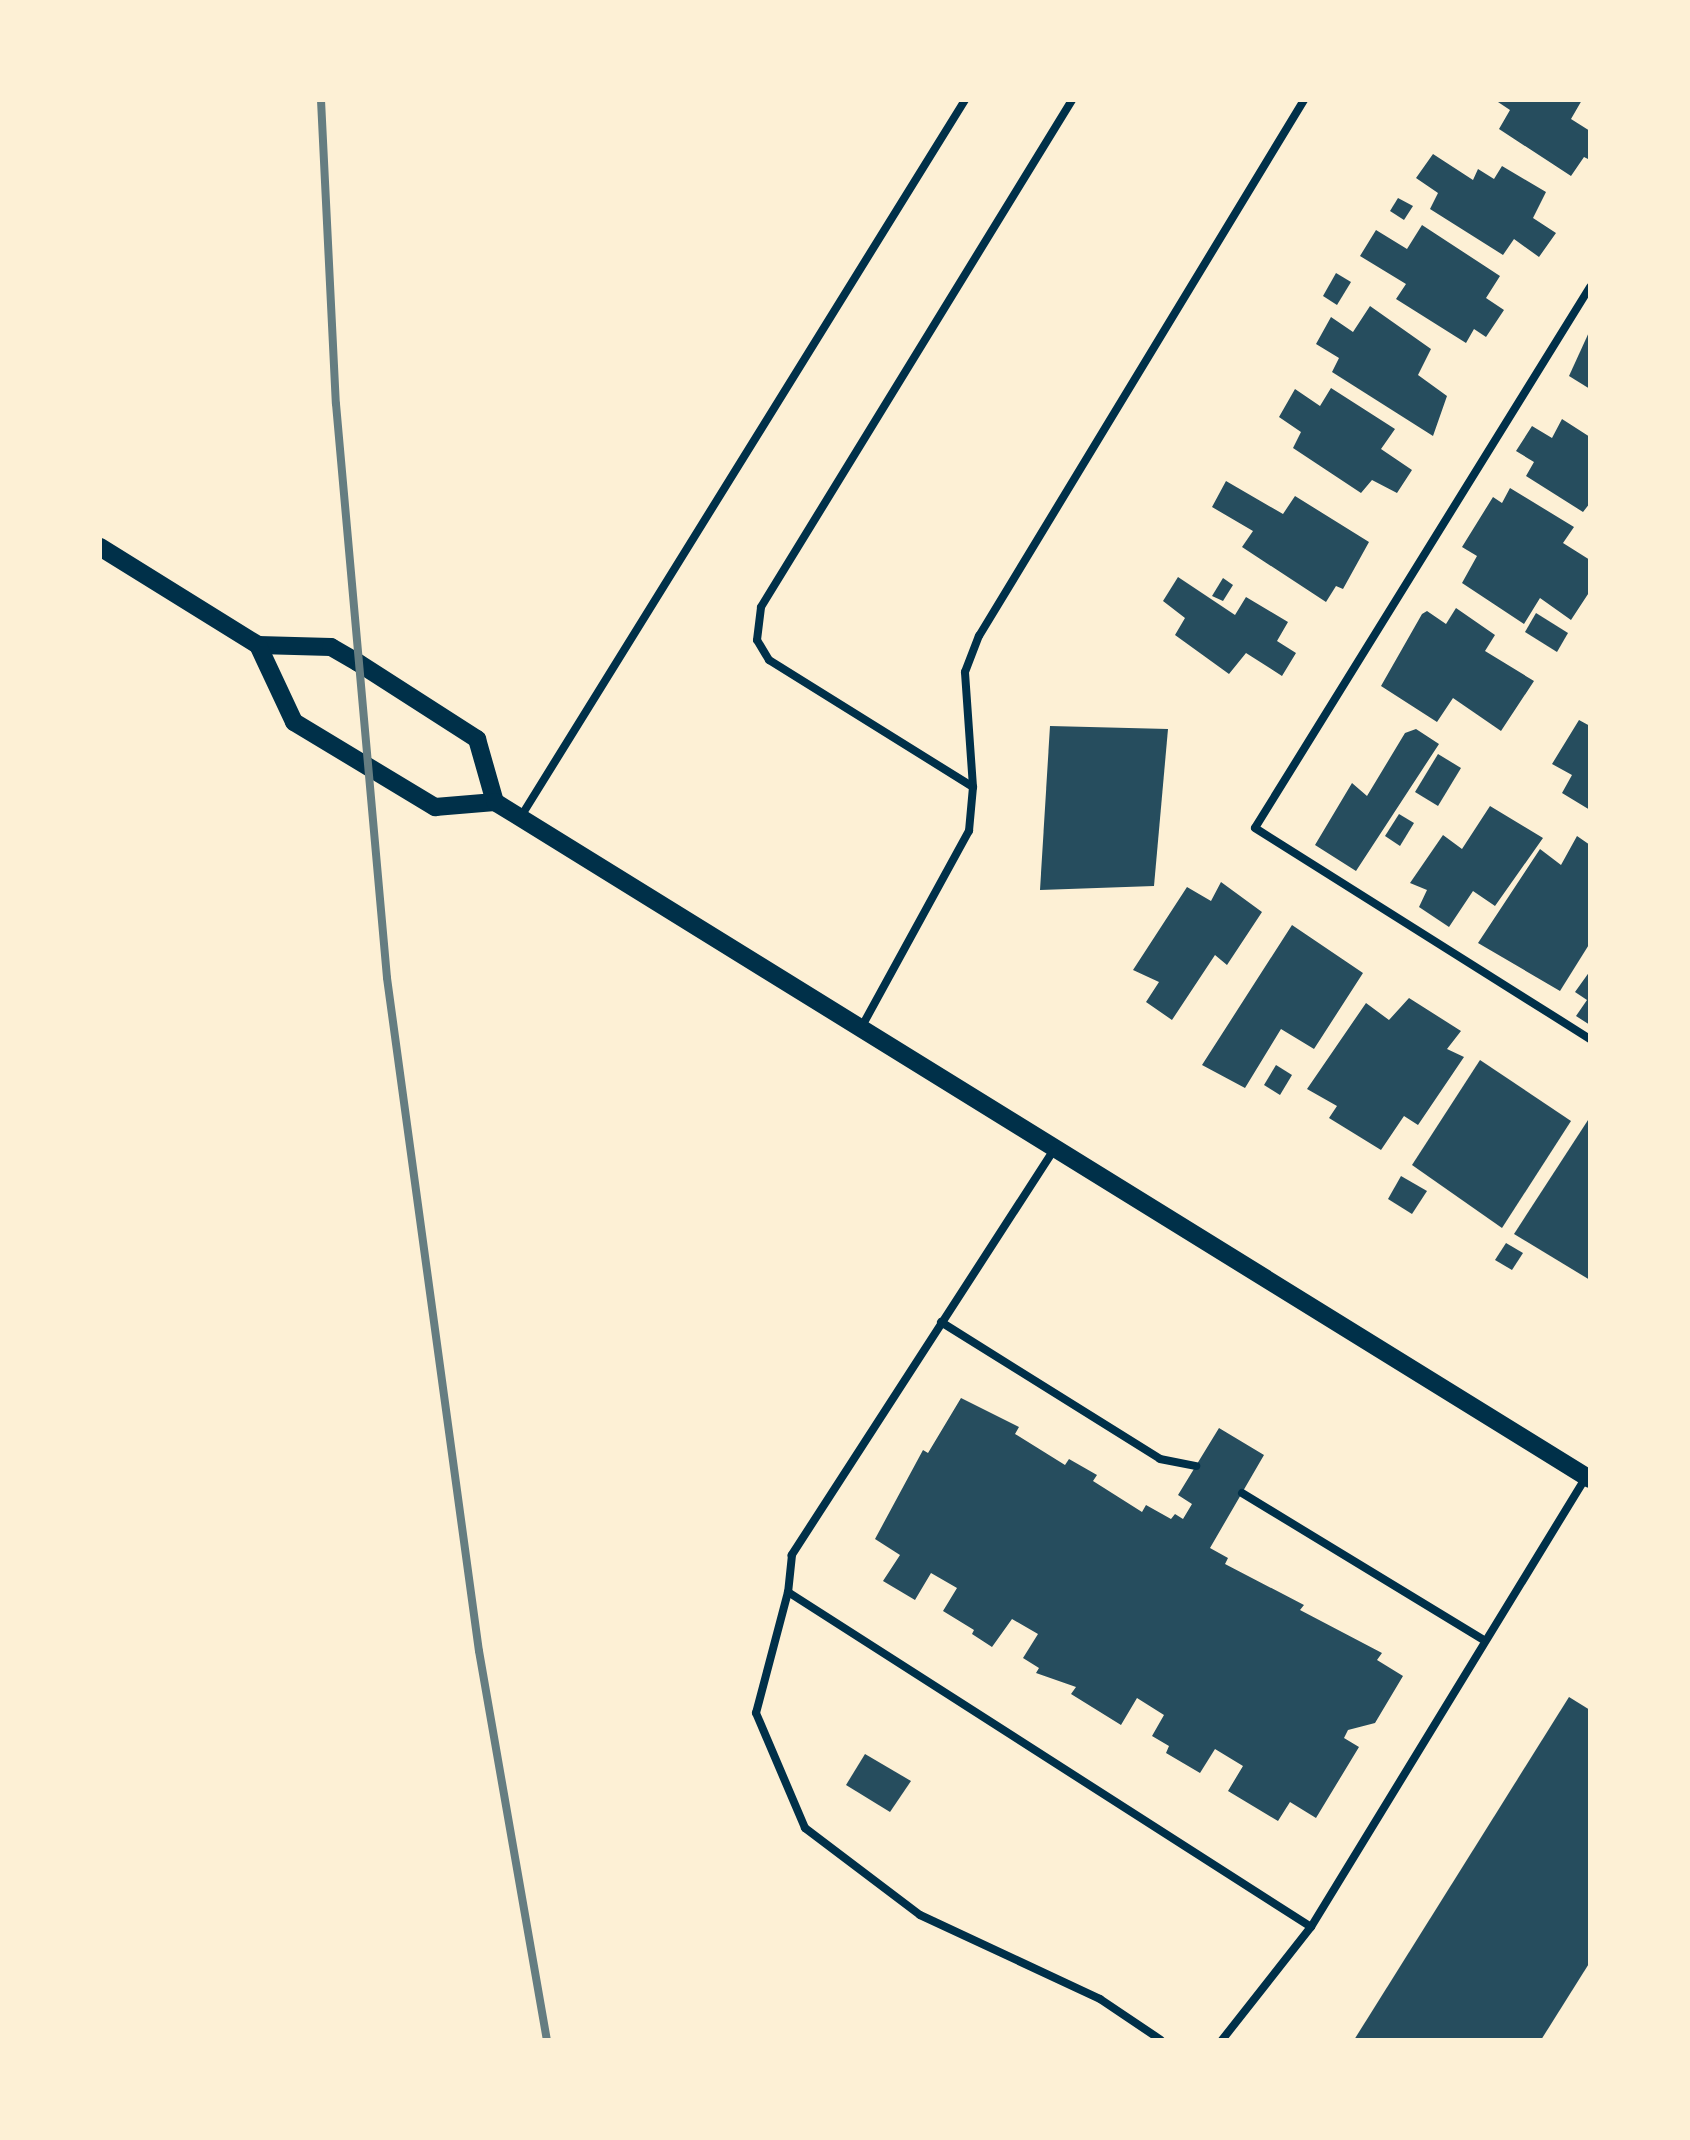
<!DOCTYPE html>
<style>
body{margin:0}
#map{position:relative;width:1690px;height:2140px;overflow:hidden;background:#fdf0d5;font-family:"Source Serif 4",serif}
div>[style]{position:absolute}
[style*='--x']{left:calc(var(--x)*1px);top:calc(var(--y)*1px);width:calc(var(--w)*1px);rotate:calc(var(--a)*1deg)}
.building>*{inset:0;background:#264d5e}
.service>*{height:8px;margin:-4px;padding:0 4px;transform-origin:4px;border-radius:4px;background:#003049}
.tertiary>*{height:18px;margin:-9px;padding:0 9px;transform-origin:9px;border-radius:9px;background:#003049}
.rail>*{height:8px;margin:-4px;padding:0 4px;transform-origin:4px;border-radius:4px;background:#657d81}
span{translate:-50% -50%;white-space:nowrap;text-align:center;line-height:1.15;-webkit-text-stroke:8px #fdf0d5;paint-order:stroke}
.frame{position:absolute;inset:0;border:102px solid #fdf0d5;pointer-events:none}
</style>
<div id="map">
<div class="building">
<div style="clip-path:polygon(1495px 100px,1582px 100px,1571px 119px,1590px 131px,1590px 160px,1584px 157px,1571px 176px,1499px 129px,1510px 110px)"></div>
<div style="clip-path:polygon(1433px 154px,1473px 180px,1478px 169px,1494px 179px,1502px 166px,1546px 192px,1533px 218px,1556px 233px,1539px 257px,1514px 239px,1503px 255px,1430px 209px,1438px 193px,1416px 178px)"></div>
<div style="clip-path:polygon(1398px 198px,1413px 206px,1404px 220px,1390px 211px)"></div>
<div style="clip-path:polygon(1422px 225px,1500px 276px,1486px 298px,1504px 310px,1486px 337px,1474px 329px,1466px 343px,1396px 299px,1406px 284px,1360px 256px,1376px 230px,1407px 249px)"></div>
<div style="clip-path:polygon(1336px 273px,1351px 282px,1337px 305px,1323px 296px)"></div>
<div style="clip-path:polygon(1370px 306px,1431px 349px,1418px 375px,1447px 396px,1433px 436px,1332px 372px,1339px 358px,1316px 344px,1331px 317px,1353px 332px)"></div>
<div style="clip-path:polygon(1590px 330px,1590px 389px,1569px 376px)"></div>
<div style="clip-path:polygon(1331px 388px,1395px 429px,1381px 449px,1412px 470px,1397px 493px,1372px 480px,1361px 493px,1293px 448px,1301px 432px,1279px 417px,1295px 389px,1320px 406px)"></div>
<div style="clip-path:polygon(1562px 419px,1590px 437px,1590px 503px,1583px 512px,1526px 476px,1534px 462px,1516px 451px,1532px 426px,1552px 438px)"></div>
<div style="clip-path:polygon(1226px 481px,1283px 514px,1295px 496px,1369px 542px,1343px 589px,1336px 586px,1326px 602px,1242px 547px,1253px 531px,1212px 507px)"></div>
<div style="clip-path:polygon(1510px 488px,1574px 527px,1563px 543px,1590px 560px,1590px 591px,1571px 620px,1540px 598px,1524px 624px,1462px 583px,1477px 556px,1462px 547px,1493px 497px,1502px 503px)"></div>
<div style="clip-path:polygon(1178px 577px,1235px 615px,1246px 597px,1288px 622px,1277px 641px,1296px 653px,1282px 676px,1246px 653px,1229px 674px,1175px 635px,1185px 618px,1163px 601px)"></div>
<div style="clip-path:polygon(1223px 578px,1233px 585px,1223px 601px,1212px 596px)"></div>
<div style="clip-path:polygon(1456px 608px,1495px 635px,1485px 651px,1534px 681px,1501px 731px,1453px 698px,1437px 722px,1381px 686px,1422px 614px,1427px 611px,1446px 624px)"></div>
<div style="clip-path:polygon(1536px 613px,1568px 633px,1557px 652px,1525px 632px)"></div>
<div style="clip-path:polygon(1579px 720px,1590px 726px,1590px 810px,1562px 793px,1572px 775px,1552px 764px)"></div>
<div style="clip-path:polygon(1050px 726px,1168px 729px,1154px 886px,1040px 890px)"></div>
<div style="clip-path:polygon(1416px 729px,1439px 744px,1356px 871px,1315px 845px,1352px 783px,1367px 796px,1405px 733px)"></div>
<div style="clip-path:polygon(1438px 754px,1461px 768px,1438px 806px,1415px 792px)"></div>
<div style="clip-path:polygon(1490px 806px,1543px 838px,1495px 906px,1473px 891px,1449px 927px,1419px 907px,1427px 890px,1410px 883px,1443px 835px,1462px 849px)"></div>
<div style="clip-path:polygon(1399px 814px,1414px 823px,1400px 846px,1385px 836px)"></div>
<div style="clip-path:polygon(1577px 836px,1590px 845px,1590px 943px,1560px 991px,1478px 943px,1540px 849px,1561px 865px)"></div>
<div style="clip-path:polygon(1221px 882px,1262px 912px,1227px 965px,1215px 955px,1172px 1020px,1146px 1002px,1159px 982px,1133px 970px,1187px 887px,1211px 901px)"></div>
<div style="clip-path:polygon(1292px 925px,1363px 973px,1314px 1049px,1281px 1029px,1245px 1088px,1202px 1065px)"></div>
<div style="clip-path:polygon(1590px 971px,1590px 1025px,1576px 1016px,1587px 1000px,1575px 992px)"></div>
<div style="clip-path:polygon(1409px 998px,1461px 1031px,1447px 1049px,1464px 1057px,1418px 1125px,1404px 1116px,1381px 1150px,1329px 1118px,1337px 1106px,1307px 1089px,1366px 1003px,1389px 1020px)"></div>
<div style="clip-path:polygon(1480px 1060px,1571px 1121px,1502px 1228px,1412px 1165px)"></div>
<div style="clip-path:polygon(1276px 1065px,1292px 1075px,1280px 1095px,1264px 1085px)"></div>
<div style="clip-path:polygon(1590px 1117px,1590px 1280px,1514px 1234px)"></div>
<div style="clip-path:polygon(1401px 1176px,1427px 1191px,1412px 1214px,1388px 1199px)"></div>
<div style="clip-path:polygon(1506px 1243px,1523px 1253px,1512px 1270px,1495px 1260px)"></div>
<div style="clip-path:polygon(961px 1398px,1019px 1427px,1015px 1434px,1065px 1465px,1069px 1459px,1097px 1475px,1093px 1481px,1142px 1512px,1146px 1505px,1171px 1519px,1175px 1514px,1183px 1519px,1192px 1504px,1178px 1495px,1219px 1428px,1264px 1455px,1210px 1548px,1228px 1558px,1225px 1564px,1304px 1605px,1300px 1610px,1382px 1653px,1377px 1660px,1403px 1676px,1375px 1723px,1348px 1730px,1344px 1738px,1359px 1747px,1316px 1818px,1290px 1802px,1278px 1821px,1228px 1791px,1243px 1766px,1215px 1749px,1200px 1773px,1166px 1753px,1169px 1746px,1152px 1736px,1164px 1715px,1137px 1698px,1121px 1725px,1071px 1694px,1076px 1687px,1036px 1673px,1039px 1668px,1023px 1658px,1038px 1634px,1012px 1619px,992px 1647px,972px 1634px,974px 1630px,943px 1611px,957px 1588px,931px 1573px,915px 1600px,883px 1581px,900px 1555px,875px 1539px,923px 1450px,928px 1453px)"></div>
<div style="clip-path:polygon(1569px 1697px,1590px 1710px,1590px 1962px,1541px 2040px,1354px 2040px)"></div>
<div style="clip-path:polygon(865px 1754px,911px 1781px,890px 1812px,846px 1785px)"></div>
</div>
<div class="service">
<div style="--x:1590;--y:287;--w:636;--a:121.77"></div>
<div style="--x:1255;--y:828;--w:396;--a:32.2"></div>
<div style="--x:973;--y:787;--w:240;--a:-148.1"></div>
<div style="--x:769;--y:660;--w:23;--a:-121"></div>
<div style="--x:757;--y:640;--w:33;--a:-83"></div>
<div style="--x:761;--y:607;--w:595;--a:-58.47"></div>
<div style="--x:520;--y:818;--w:845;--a:-58.21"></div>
<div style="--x:861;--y:1028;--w:225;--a:-61.3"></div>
<div style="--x:969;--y:831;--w:44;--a:-84.8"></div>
<div style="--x:973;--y:787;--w:115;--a:-94"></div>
<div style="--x:965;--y:672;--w:39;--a:-69"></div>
<div style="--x:979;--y:636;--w:627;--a:-58.77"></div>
<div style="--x:1055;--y:1148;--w:485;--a:122.9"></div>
<div style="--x:792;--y:1555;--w:37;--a:96"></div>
<div style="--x:788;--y:1592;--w:621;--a:32.64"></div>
<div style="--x:1311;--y:1927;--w:527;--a:-58.57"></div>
<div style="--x:941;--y:1322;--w:258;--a:32"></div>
<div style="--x:1160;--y:1459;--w:37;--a:11"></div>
<div style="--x:1242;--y:1493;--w:281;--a:31.3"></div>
<div style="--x:788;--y:1592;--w:125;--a:104.8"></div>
<div style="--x:756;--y:1713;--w:125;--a:66.9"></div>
<div style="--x:805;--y:1828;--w:144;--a:37.1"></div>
<div style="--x:920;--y:1915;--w:199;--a:25"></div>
<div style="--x:1100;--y:1999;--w:73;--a:33.9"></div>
<div style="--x:1222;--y:2040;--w:144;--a:-51.8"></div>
</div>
<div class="tertiary">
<div style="--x:100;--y:547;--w:186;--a:31.8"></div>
<div style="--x:258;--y:645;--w:73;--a:1.6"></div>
<div style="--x:331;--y:647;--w:30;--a:30"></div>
<div style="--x:357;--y:662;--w:143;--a:32.7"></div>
<div style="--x:477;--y:739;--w:66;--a:74.1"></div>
<div style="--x:258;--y:645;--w:85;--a:64.9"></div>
<div style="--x:294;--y:722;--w:165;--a:31.1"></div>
<div style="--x:435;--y:807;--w:60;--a:-4.8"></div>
<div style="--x:495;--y:802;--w:1287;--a:31.73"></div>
</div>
<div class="rail">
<div style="--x:321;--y:100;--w:304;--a:87.2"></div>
<div style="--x:336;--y:404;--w:576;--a:84.92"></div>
<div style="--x:387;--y:978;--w:679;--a:82.22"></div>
<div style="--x:479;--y:1651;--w:395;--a:80.1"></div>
</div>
<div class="frame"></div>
</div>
